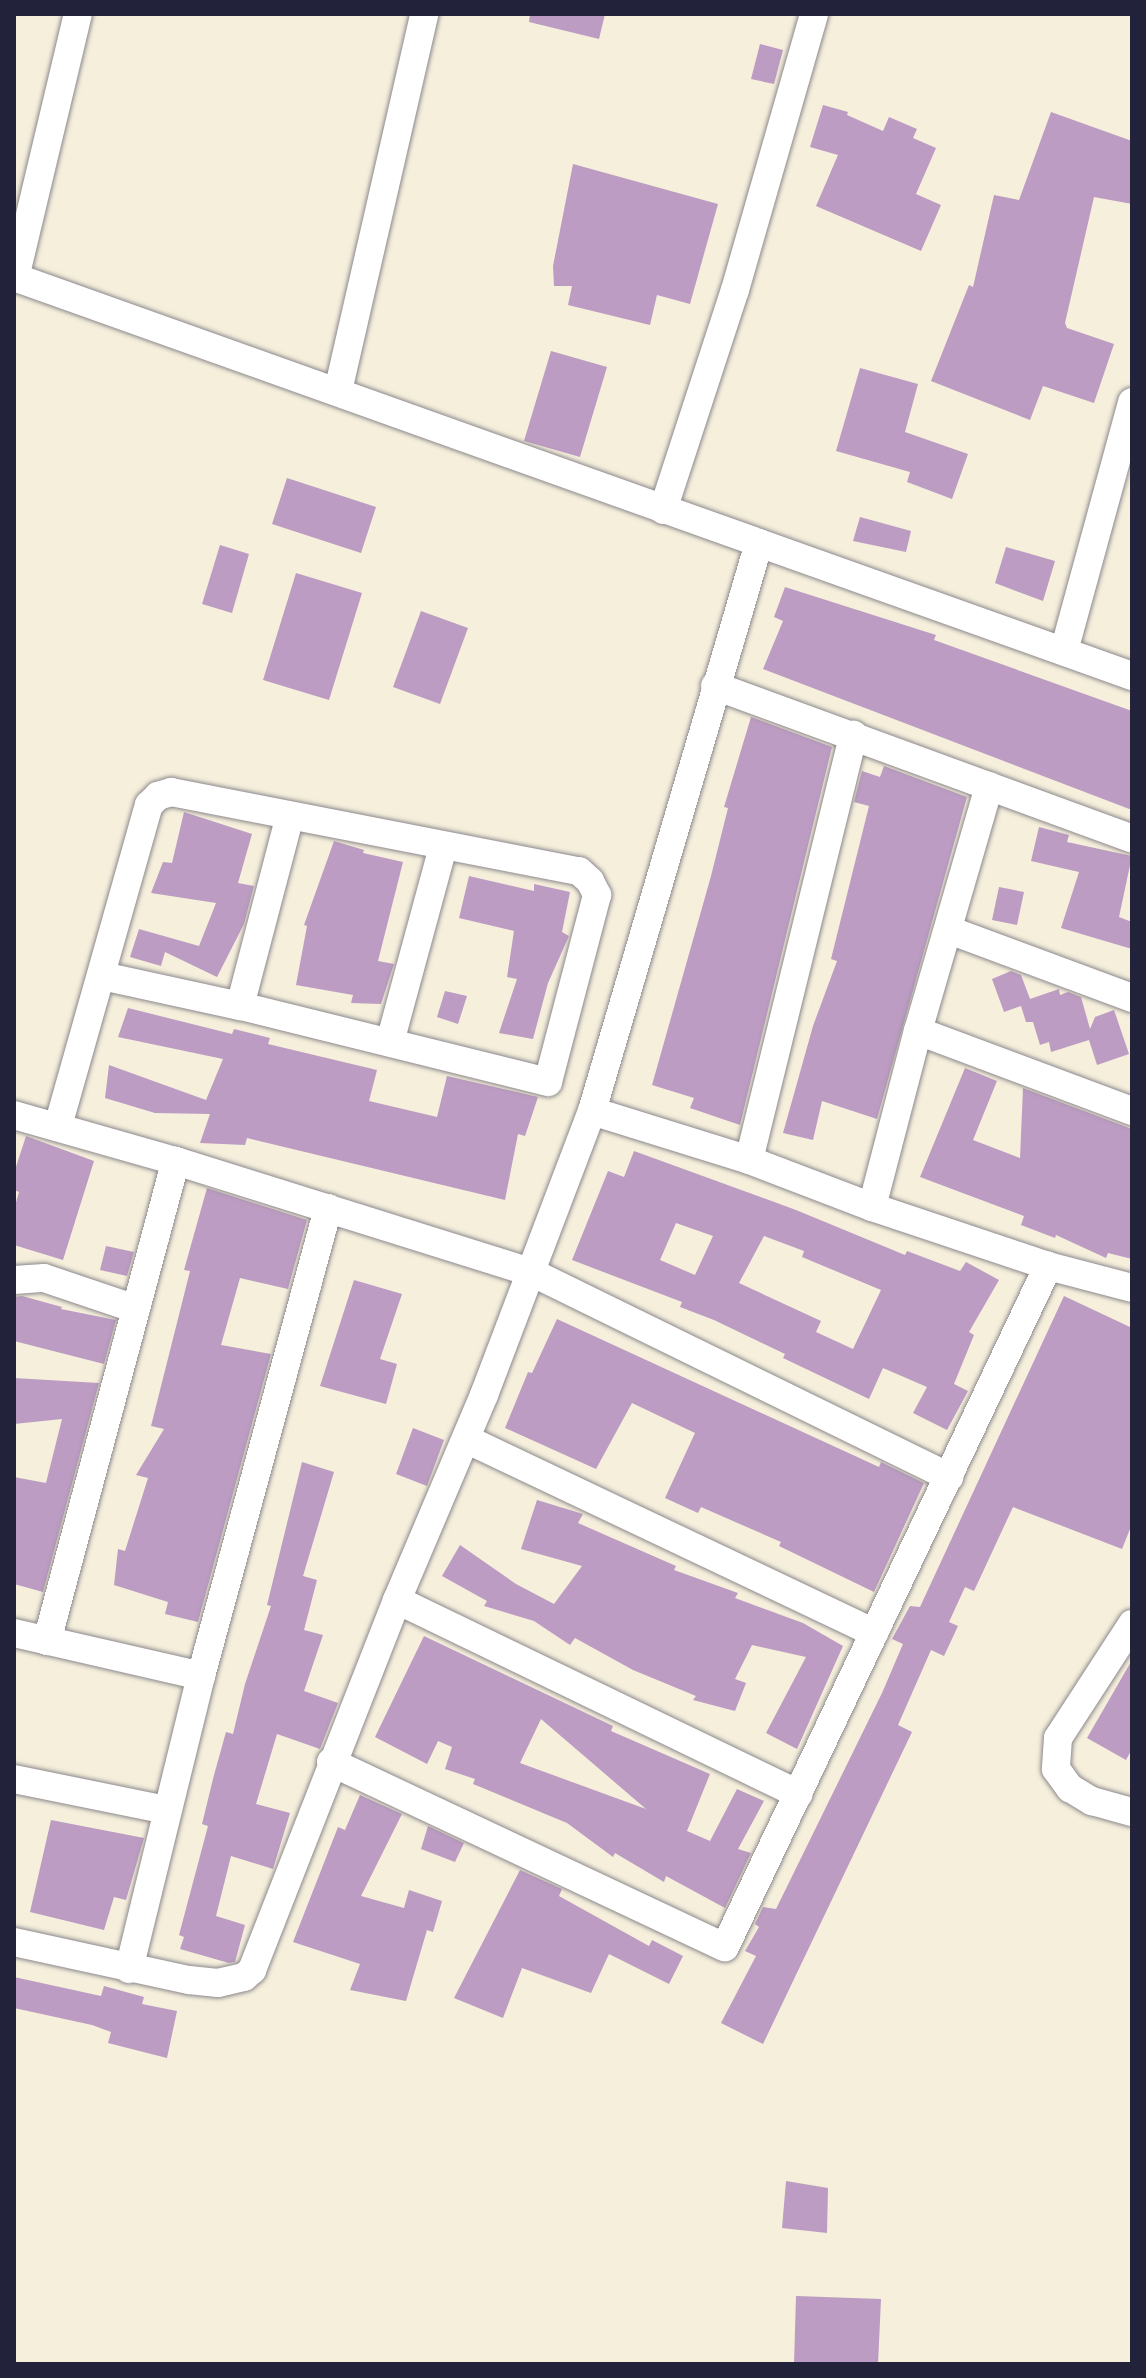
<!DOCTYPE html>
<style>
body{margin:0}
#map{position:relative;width:1146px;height:2378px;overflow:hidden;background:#f5efdc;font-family:Mali,sans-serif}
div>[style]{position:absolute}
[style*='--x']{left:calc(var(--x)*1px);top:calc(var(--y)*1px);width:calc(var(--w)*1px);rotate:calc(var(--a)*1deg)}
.building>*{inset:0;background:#bc9cc2}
.roads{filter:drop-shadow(0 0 2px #8c888c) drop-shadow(0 0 2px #8c888c)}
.minor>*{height:28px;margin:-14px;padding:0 14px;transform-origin:14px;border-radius:14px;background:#fff}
span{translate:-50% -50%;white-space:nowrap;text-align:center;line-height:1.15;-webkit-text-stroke:6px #fdfcf7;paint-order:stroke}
.frame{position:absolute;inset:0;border:16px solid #22223b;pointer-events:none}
</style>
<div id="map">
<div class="building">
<div style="clip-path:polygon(530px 14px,605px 14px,599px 39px,529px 22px)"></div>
<div style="clip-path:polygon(760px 44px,783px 50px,774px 84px,751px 79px)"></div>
<div style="clip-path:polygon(823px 105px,848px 112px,847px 115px,883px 131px,889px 117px,917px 129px,913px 138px,936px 148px,916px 194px,941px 205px,921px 251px,816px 206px,838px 155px,810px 147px)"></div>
<div style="clip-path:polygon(1051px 112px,1132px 141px,1132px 204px,1094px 197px,1065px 323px,1067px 328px,1114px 344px,1094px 403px,1043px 386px,1030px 420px,931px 381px,969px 285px,973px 287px,994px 195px,1019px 200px)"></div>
<div style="clip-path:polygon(573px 164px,718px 204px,690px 304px,657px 295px,650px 325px,568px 305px,572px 286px,554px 286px,553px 266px)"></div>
<div style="clip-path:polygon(551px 351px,607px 367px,580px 457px,524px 441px)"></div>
<div style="clip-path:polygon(860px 368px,918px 384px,905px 432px,968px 454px,952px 499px,907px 482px,910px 472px,836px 451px)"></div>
<div style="clip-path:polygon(287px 478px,376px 507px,361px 553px,272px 524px)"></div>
<div style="clip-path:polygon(860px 517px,911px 531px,906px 552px,853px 541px)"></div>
<div style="clip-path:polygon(220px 545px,249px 554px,232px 613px,202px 604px)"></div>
<div style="clip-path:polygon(1006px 547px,1055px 561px,1043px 601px,995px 583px)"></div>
<div style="clip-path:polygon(296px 573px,362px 593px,329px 700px,263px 680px)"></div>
<div style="clip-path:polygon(785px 587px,936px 635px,934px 640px,1132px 711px,1132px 810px,763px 669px,783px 621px,774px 617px)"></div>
<div style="clip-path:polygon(421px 611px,468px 628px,440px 704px,393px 687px)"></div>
<div style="clip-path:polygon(751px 717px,832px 747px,740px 1125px,690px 1108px,694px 1098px,652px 1085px,711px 876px,728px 808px,724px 807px)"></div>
<div style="clip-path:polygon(884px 766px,967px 797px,877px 1119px,822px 1101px,813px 1140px,783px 1133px,813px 1026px,837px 961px,831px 959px,869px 806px,854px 802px,862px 771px,880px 777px)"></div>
<div style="clip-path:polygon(184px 812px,252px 834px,238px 883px,254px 886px,244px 924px,217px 977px,165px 952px,161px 966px,130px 957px,139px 929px,199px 946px,216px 903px,151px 893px,163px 862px,172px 863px)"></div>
<div style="clip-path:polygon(1039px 827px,1069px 835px,1067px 842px,1132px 856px,1119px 917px,1132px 922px,1132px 949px,1061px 928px,1079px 872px,1031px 861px)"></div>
<div style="clip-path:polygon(334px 841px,364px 850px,363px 853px,403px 862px,378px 961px,394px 964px,381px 1004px,351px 1003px,353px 995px,296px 985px,307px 926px,304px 925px)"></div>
<div style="clip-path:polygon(469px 876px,534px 891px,534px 884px,570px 892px,562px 932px,569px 936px,548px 983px,533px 1039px,499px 1033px,517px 979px,507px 977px,514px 931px,459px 918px)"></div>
<div style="clip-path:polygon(999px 887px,1024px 892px,1017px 925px,992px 920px)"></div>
<div style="clip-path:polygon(1011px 971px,1021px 975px,1030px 999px,1059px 989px,1060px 995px,1068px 992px,1081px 997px,1090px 1029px,1095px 1017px,1114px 1010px,1129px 1054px,1097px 1065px,1089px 1040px,1051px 1052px,1049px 1042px,1040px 1045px,1033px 1022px,1026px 1022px,1021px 1006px,1004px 1012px,992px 979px)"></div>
<div style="clip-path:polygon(445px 991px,467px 996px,458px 1024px,437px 1017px)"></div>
<div style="clip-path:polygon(128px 1008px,232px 1034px,234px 1029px,270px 1038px,268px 1044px,377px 1070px,369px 1101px,437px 1117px,447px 1076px,538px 1097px,525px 1136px,518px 1134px,505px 1200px,247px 1138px,245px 1145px,200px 1143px,210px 1114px,155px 1113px,105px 1098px,109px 1065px,206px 1100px,223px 1059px,118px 1037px)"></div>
<div style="clip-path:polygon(965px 1068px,997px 1081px,973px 1140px,1020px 1158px,1023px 1088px,1132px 1129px,1132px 1259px,1108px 1253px,1106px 1258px,1056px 1235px,1055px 1238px,1021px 1225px,1024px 1216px,920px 1177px)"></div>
<div style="clip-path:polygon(26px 1136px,94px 1161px,63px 1260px,14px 1245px,14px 1209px,19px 1192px,14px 1190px,14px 1173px)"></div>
<div style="clip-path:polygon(evenodd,634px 1151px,796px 1210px,905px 1255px,907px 1251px,960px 1271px,966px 1262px,999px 1280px,969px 1332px,974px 1335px,954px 1384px,968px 1391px,947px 1430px,913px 1413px,927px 1387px,883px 1368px,869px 1399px,783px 1358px,785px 1354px,714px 1320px,680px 1307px,682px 1302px,572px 1260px,608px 1171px,624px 1177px,634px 1151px,676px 1223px,713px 1236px,695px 1275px,660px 1260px,676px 1223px,634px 1151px,764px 1236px,804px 1251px,802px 1257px,881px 1290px,853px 1349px,816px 1332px,821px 1321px,739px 1283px,764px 1236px)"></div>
<div style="clip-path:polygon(207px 1188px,307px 1220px,288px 1289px,240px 1278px,221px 1345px,271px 1354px,198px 1622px,165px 1614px,168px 1602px,114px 1585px,118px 1549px,125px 1551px,148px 1478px,136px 1475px,164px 1429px,151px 1426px,190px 1271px,184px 1270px)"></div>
<div style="clip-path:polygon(106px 1246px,134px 1252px,127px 1276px,100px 1270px)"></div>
<div style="clip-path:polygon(354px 1280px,402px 1294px,380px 1359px,397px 1364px,386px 1404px,320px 1386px)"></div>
<div style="clip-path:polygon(22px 1296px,62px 1307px,61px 1309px,116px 1320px,104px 1364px,14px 1341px,14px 1297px)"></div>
<div style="clip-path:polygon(1064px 1296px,1132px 1328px,1132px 1524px,1122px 1549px,1013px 1507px,974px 1591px,965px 1587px,949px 1622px,958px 1626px,944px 1656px,931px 1650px,898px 1725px,912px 1732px,763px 2044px,721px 2023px,756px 1956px,745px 1951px,759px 1927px,755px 1924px,763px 1907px,776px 1909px,882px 1693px,903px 1644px,892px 1639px,910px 1606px,920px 1607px)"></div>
<div style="clip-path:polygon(557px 1319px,879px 1467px,881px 1462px,924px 1483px,874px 1592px,779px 1546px,781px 1542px,701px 1507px,698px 1513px,665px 1498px,695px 1433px,632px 1403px,596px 1469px,505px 1428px,528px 1372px,532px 1373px)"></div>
<div style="clip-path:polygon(14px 1378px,99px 1383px,43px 1592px,14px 1584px,14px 1477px,46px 1483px,62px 1419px,14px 1424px)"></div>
<div style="clip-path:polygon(413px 1428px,444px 1440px,427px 1486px,396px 1474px)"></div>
<div style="clip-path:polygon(302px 1462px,334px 1472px,303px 1576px,317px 1580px,304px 1630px,323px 1635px,304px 1691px,338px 1703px,320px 1749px,277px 1734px,256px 1804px,290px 1813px,273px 1869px,231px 1856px,216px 1916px,245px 1925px,235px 1962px,229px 1963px,180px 1949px,184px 1937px,179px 1935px,208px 1826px,202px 1824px,214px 1775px,226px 1732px,233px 1734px,245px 1684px,271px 1606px,267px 1605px)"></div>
<div style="clip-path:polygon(537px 1500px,583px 1514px,578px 1523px,676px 1566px,674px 1570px,738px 1593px,735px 1598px,803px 1623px,843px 1646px,797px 1749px,766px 1733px,806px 1657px,752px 1645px,735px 1679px,746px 1683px,735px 1711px,693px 1700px,696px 1696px,633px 1670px,575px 1638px,570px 1645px,534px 1621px,484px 1606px,487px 1601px,442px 1576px,460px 1545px,516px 1584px,554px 1604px,582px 1566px,521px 1549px)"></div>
<div style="clip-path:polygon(evenodd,424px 1636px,613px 1726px,611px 1731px,710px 1774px,687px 1831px,710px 1841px,737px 1789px,764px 1801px,738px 1849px,751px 1853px,725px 1908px,666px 1876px,664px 1882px,615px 1853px,613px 1857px,567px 1823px,473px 1784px,475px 1779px,445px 1769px,452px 1747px,438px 1741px,427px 1764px,375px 1737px,424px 1636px,541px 1719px,646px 1809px,520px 1763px,541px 1719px)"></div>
<div style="clip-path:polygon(1132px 1660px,1132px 1749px,1126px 1760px,1087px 1738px)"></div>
<div style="clip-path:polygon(360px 1795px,402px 1814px,361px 1896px,404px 1908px,409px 1890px,442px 1901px,433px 1932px,427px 1930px,406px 2001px,350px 1990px,360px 1964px,293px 1942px,338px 1827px,345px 1830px)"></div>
<div style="clip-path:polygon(51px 1820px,144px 1838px,126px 1900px,114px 1897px,104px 1930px,30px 1912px)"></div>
<div style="clip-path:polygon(428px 1826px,464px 1843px,455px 1862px,421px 1849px)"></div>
<div style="clip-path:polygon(520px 1870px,562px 1889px,559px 1896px,649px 1946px,652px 1940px,683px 1956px,669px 1984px,609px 1954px,591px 1993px,522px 1968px,503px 2018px,454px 1998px)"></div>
<div style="clip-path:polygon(14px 1977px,101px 1996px,104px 1986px,144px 1997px,142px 2004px,177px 2011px,167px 2058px,108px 2043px,111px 2032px,92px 2025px,14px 2008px)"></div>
<div style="clip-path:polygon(786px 2181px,828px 2188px,827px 2233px,782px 2228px)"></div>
<div style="clip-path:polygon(796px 2296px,881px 2299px,878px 2364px,794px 2364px)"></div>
</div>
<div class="roads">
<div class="minor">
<div style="--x:14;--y:277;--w:1187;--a:19.64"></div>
<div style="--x:15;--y:278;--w:271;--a:-76.6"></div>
<div style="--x:338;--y:391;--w:387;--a:-77.1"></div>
<div style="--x:663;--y:510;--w:231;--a:-71.9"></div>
<div style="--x:735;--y:290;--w:287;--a:-74"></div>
<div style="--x:1064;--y:651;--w:258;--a:-74.7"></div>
<div style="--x:715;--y:686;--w:444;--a:20.1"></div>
<div style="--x:949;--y:930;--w:195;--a:20.4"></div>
<div style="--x:240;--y:1006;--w:196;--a:-75.3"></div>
<div style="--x:918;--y:1031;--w:228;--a:20.5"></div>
<div style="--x:390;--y:1042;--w:202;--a:-74.8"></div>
<div style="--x:592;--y:1111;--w:164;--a:17.3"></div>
<div style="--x:749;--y:1160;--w:132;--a:20.9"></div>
<div style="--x:872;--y:1207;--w:186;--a:18.5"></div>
<div style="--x:1048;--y:1266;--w:87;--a:14.7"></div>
<div style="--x:14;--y:1115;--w:168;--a:15.9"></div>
<div style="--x:176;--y:1161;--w:372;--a:17.4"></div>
<div style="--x:531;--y:1272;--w:466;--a:26.1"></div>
<div style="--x:58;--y:1126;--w:334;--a:-74.2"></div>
<div style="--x:149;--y:805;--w:13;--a:-45"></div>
<div style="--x:158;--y:796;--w:14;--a:-17"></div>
<div style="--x:171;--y:792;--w:416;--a:11"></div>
<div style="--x:579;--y:871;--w:15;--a:42"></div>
<div style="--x:590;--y:881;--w:16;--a:63"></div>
<div style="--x:597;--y:895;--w:193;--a:104.7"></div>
<div style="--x:548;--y:1082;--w:317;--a:-166.1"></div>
<div style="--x:240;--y:1006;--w:141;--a:-167.7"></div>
<div style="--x:749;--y:1160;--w:438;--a:-76.2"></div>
<div style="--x:872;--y:1207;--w:182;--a:-75.4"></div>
<div style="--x:918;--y:1031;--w:255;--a:-73.8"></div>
<div style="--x:14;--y:1280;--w:30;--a:-4"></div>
<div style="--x:44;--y:1278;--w:97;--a:18.6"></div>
<div style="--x:466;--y:1439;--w:452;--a:25.4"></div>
<div style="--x:397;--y:1600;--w:446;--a:25.8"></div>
<div style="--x:1132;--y:1624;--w:136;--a:123"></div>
<div style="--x:1058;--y:1738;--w:31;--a:94"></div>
<div style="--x:1056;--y:1769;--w:24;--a:54"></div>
<div style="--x:1070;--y:1788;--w:26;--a:31"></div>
<div style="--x:1092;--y:1801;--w:41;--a:15.4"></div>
<div style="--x:14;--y:1633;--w:192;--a:12.9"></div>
<div style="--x:47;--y:1641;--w:497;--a:-75"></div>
<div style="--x:331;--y:1762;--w:435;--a:25.2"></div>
<div style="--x:725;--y:1947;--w:754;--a:-64.62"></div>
<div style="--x:14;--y:1779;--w:156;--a:11.5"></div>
<div style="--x:14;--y:1942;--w:179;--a:12.3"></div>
<div style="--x:189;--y:1980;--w:29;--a:6"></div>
<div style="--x:218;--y:1983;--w:27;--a:-13"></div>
<div style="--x:244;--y:1977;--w:11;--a:-41"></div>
<div style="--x:252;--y:1970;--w:397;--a:-68.6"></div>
<div style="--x:397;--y:1600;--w:223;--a:-67"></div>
<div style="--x:484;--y:1395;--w:304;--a:-69.2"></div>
<div style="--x:592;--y:1111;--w:592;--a:-73.62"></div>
<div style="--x:129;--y:1969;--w:302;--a:-76.2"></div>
<div style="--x:201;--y:1676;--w:485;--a:-74.8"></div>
</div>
</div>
<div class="frame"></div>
</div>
